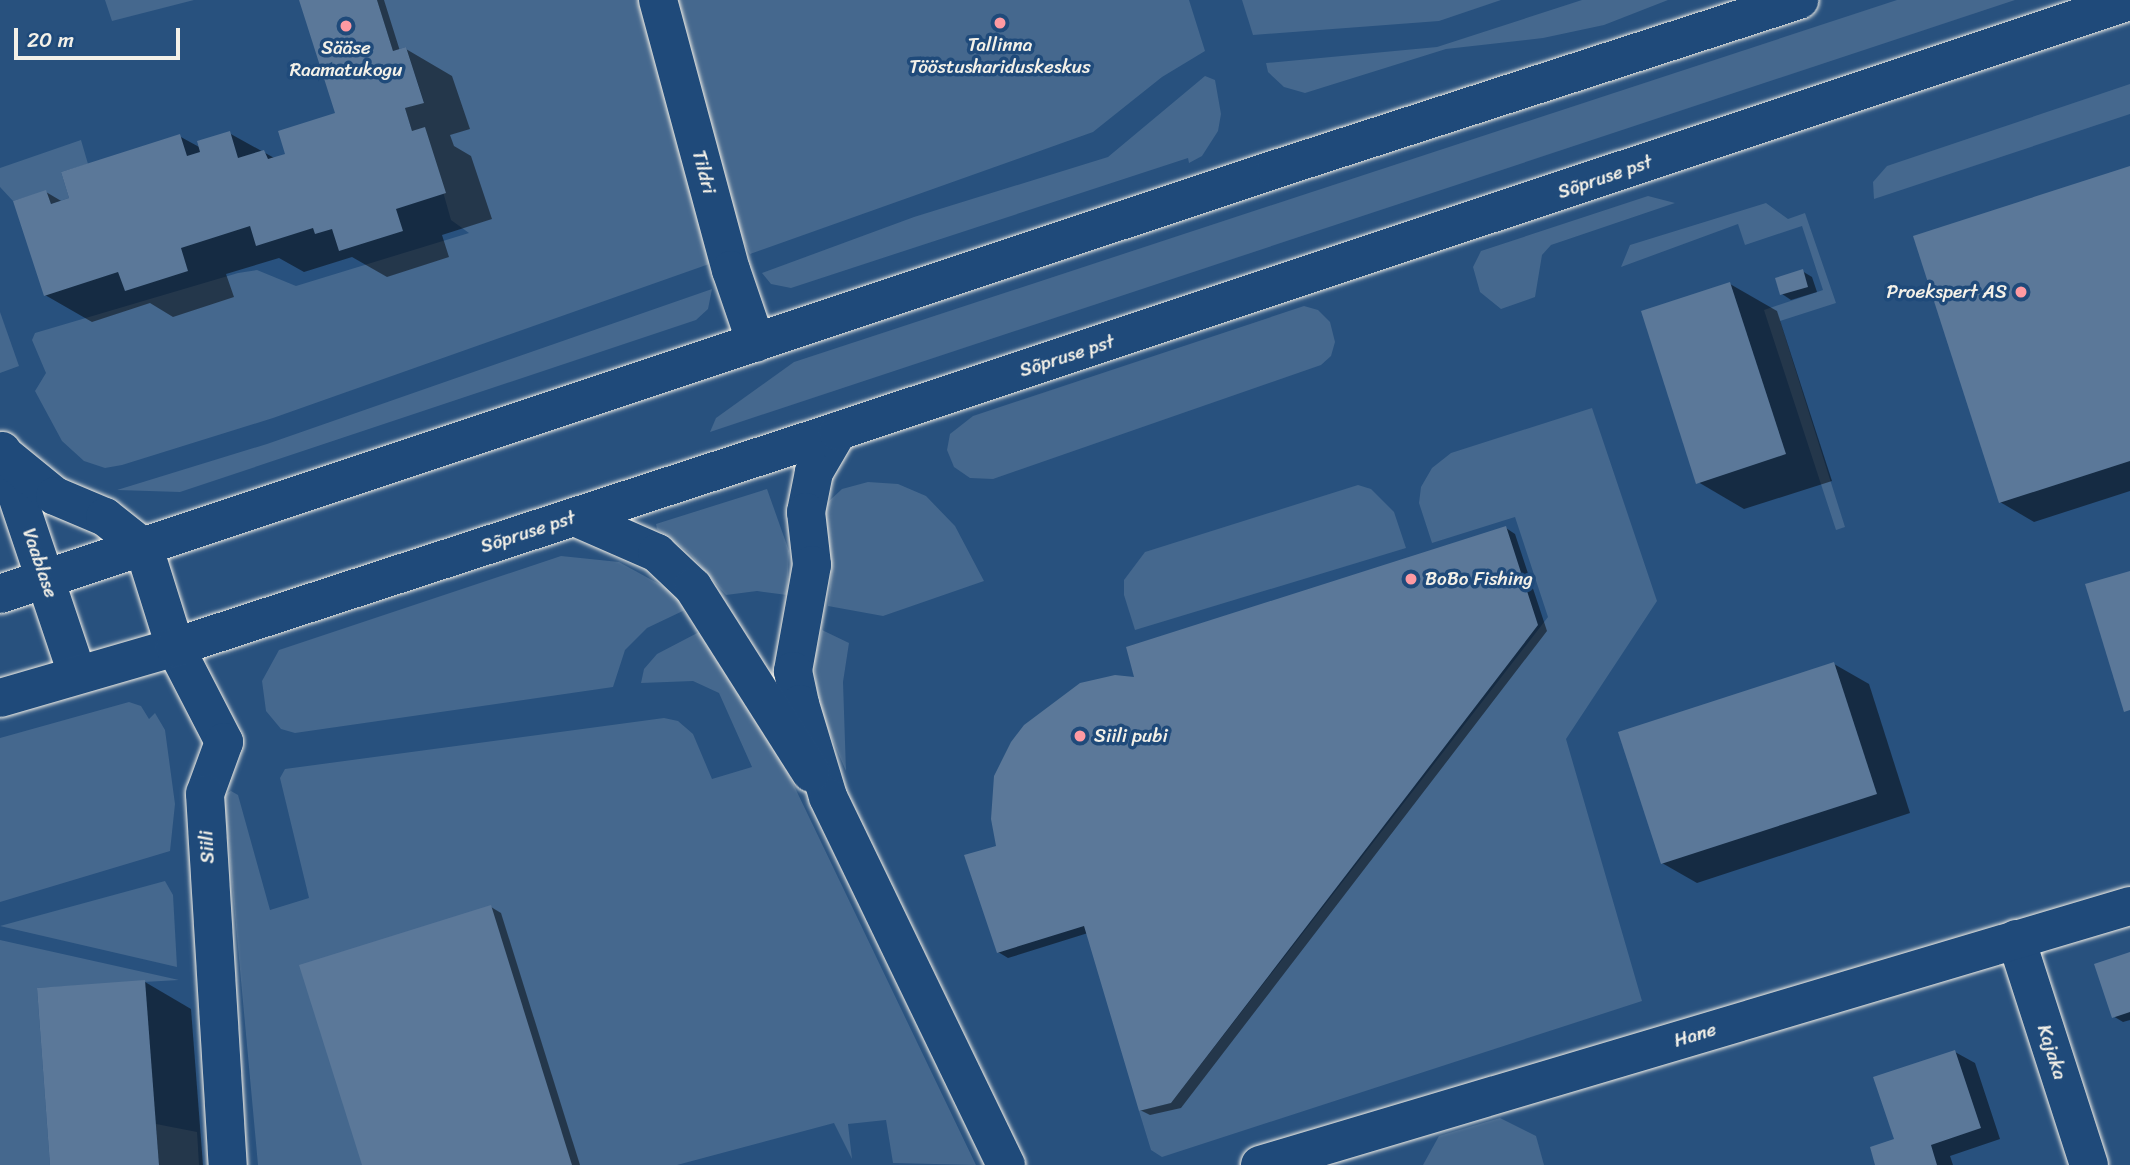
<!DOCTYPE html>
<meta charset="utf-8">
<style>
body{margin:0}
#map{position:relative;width:2130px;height:1165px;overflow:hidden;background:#28517e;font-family:Sriracha,sans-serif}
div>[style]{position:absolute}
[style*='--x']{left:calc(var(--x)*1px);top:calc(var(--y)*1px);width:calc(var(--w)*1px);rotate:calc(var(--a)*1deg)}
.green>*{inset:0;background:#45688e}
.shadow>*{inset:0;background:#0007}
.building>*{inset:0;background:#5b7899}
.roads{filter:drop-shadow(0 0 2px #f4f1e8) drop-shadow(0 0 2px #f4f1e8)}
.street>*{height:38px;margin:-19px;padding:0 19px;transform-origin:19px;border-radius:19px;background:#1f4a7a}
.secondary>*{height:38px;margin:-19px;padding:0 19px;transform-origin:19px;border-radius:19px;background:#1f4a7a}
.dots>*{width:19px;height:19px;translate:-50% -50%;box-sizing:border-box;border:4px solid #1f4a7a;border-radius:50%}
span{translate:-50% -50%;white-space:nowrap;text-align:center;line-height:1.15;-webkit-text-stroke:7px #1f4a7a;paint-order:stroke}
.poi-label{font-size:19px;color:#f4f1e8}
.right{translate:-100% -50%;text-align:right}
.left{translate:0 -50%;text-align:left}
.street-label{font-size:19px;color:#f4f1e8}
.scale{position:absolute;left:14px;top:28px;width:166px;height:32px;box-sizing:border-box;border:4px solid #f4f1e8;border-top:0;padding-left:9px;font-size:21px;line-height:24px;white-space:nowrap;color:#f4f1e8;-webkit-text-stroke:5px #1f4a7a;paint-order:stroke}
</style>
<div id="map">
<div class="green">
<div style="clip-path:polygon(105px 0,194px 0,112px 21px)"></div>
<div style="clip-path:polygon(377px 0,641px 0,712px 263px,273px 418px,122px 465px,105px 468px,84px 461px,62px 441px,35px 391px,46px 373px,32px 340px,35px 333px,238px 273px,257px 270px,296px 286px,469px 233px,451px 220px,425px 128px,412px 131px,405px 108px,424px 102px,406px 47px,393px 51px)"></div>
<div style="clip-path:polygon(667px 0,1189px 0,1205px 51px,1162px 77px,1093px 132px,750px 254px,725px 205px)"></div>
<div style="clip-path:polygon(1242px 0,1501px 0,1439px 21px,1253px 35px)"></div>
<div style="clip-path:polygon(1582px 0,1668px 0,1604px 25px,1543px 38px,1446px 49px,1305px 93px,1284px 87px,1268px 72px,1266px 63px,1437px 47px)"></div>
<div style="clip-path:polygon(1897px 0,2015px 0,710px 432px,716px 418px,794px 362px)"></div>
<div style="clip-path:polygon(1205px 76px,1215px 80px,1221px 114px,1218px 131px,1202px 156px,1189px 163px,1188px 158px,791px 288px,771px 284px,762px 273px,914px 217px,1108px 157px)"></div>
<div style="clip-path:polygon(2130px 84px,2130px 114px,1874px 199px,1873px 182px,1887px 166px)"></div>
<div style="clip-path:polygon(81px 140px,88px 164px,61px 172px,69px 198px,51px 204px,46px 191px,13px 201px,0 187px,0 168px)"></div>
<div style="clip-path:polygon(1648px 196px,1675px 203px,1551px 245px,1542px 255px,1535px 297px,1501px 309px,1480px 292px,1473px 267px,1481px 251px)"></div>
<div style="clip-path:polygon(1766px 203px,1788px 219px,1805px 213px,1836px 303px,1780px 321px,1845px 527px,1836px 530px,1764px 310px,1823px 290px,1802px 226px,1745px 245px,1738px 224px,1621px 267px,1630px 245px)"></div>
<div style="clip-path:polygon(712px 289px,708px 309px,696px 320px,180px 492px,117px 490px,267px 444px)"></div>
<div style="clip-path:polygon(1304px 306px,1318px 310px,1330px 322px,1335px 342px,1331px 356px,1321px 365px,993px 479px,970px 478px,954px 467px,947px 450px,950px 434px,973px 416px)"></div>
<div style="clip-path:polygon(0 312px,19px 366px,0 373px)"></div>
<div style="clip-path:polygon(1592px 408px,1657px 601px,1566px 739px,1642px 1001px,1162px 1157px,1151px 1150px,1139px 1111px,1171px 1103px,1548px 617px,1515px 517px,1432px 543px,1419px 503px,1421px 487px,1432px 468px,1451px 453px)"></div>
<div style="clip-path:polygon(868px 482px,898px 484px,926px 496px,955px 526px,984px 581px,883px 616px,828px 606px,832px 569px,823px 516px,828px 502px,842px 489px)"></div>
<div style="clip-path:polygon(1358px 485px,1371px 489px,1394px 512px,1406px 548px,1135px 630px,1124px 595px,1124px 580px,1145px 552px)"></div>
<div style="clip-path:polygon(767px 489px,789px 551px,787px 595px,757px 591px,726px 595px,689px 553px,657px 529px,656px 524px)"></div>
<div style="clip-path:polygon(561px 556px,619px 562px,670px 590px,687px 609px,647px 628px,625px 650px,613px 687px,295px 733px,281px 729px,266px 711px,262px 681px,279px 650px)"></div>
<div style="clip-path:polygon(703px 630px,774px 744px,976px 1165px,893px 1163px,886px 1120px,848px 1124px,852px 1159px,834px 1123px,677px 1165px,258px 1165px,224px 795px,231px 791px,238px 795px,270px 910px,309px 898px,280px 778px,285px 769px,664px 718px,678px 721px,693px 734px,712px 779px,752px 767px,719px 693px,693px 681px,641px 683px,644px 669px,657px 654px)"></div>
<div style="clip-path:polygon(822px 630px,849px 643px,843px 682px,846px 771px,822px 715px,816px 684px,814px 661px)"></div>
<div style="clip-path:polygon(129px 702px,141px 706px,149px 719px,155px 713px,165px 730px,175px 804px,170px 851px,0 902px,0 738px)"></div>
<div style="clip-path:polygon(165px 881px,173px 895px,177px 967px,0 926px)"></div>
<div style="clip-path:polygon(0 940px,179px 980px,37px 988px,50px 1165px,0 1165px)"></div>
<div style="clip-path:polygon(1500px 1118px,1536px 1136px,1544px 1165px,1423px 1165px,1439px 1136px)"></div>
<div style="clip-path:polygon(156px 1124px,197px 1132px,199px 1165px,159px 1165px)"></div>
</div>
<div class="shadow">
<div style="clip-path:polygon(302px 0,384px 0,400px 51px,406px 49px,452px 76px,470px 129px,450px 135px,454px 146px,471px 156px,492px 219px,442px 235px,449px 257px,387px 277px,352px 257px,304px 272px,279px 258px,226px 274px,234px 297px,173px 317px,150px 303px,92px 322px,45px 295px,46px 192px,63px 202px,179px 136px,201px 148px,229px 133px,276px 159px,287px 155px,337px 114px)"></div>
<div style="clip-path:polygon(2130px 168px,2130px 491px,2034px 522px,2000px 502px)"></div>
<div style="clip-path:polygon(1802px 271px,1812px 277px,1817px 292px,1791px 300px,1782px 294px)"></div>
<div style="clip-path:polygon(1730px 284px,1777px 311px,1832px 481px,1744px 509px,1698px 482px)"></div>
<div style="clip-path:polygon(1506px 528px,1515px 534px,1547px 631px,1181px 1108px,1150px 1115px,1140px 1110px,1088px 933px,1008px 958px,998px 952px,998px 847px,1136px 679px)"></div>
<div style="clip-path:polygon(1834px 664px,1869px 684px,1910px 813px,1697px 883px,1662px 863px)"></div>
<div style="clip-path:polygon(491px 907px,501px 913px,580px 1165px,364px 1165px)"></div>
<div style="clip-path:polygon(2130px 954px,2130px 1020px,2123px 1022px,2113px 1016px)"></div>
<div style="clip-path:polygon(145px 982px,191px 1009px,203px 1165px,52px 1165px)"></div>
<div style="clip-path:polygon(1955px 1052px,1975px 1063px,2000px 1139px,1950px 1156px,1953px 1165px,1877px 1165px)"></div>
</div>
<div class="building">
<div style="clip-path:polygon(299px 0,377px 0,393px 51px,406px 47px,424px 103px,405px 108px,412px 131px,425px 127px,446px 193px,396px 209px,403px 231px,339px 251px,332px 229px,315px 234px,313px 228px,256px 246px,250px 226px,181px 248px,188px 271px,125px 291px,118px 272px,44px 296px,13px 201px,46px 190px,51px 204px,69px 198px,61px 172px,180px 134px,187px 156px,200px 152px,197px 141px,230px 131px,238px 158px,264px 150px,268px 159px,285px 154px,278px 131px,335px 113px)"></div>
<div style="clip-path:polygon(2130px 166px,2130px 461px,1999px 503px,1913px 236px)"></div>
<div style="clip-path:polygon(1803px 269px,1808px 287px,1780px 295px,1775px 278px)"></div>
<div style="clip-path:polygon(1730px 282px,1786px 454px,1696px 484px,1641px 311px)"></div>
<div style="clip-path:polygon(1506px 526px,1538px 625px,1171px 1103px,1139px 1111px,1084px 926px,997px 953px,964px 855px,996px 846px,991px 819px,994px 776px,1011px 742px,1024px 725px,1080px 683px,1115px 675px,1134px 677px,1126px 647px)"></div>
<div style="clip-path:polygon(2130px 571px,2130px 710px,2124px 712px,2085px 584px)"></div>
<div style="clip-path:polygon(1834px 662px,1877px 794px,1661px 864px,1618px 732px)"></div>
<div style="clip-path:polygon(491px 905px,572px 1165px,362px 1165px,299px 965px)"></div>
<div style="clip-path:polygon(2130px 952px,2130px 1012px,2112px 1018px,2094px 964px)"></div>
<div style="clip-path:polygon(145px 980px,159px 1165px,50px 1165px,37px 988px)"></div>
<div style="clip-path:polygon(1955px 1050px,1981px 1128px,1931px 1145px,1937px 1165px,1875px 1165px,1870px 1147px,1894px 1139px,1873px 1077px)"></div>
</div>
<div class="roads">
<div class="street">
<div style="--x:658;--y:0;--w:280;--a:74.9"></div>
<div style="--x:731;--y:270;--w:77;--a:71.1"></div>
<div style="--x:838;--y:431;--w:48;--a:120.3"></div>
<div style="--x:814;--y:472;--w:41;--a:101.3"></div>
<div style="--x:806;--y:512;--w:53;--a:83.5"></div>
<div style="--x:812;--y:565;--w:108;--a:100.2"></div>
<div style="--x:793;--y:671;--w:34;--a:78"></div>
<div style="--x:800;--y:704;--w:97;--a:73.2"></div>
<div style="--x:828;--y:797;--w:409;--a:64.2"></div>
<div style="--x:2;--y:451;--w:235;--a:71.4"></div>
<div style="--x:2;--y:453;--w:68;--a:39.1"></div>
<div style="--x:55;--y:496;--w:54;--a:22.8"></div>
<div style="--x:105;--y:517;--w:50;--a:38.5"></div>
<div style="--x:144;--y:548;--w:104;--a:72.6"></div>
<div style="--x:175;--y:647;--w:107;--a:62.7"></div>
<div style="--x:224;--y:742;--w:55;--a:110.1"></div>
<div style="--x:205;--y:794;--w:372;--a:86.5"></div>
<div style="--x:575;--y:517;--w:90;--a:23.7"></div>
<div style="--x:657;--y:553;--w:50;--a:43.4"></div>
<div style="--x:693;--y:587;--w:220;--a:57.6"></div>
<div style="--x:2016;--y:939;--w:237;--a:72.1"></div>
<div style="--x:1260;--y:1165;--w:908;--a:-16.58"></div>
</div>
<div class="secondary">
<div style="--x:0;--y:594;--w:1345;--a:-18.42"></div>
<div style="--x:1276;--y:169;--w:550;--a:-17.91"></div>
<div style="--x:0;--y:698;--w:182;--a:-16.2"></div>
<div style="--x:175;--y:647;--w:697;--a:-18.05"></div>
<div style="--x:838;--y:431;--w:1362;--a:-18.41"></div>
</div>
</div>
<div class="dots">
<div style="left:1000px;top:23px;background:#ff9aa2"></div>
<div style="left:346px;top:26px;background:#ff9aa2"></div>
<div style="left:2021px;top:292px;background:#ff9aa2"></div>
<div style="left:1411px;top:579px;background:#ff9aa2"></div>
<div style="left:1080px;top:736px;background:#ff9aa2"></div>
</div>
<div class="poi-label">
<span style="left:1000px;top:56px">Tallinna<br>Tööstushariduskeskus</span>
<span style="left:346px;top:59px">Sääse<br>Raamatukogu</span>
<span class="right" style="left:2007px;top:292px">Proekspert AS</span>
<span class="left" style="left:1425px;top:579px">BoBo Fishing</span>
<span class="left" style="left:1094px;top:736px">Siili pubi</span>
</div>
<div class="street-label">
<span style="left:704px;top:172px;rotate:75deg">Tildri</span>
<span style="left:1605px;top:177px;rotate:-19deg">Sõpruse pst</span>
<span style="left:1067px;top:356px;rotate:-18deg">Sõpruse pst</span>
<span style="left:528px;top:532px;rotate:-18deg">Sõpruse pst</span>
<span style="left:40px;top:563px;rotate:71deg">Vaablase</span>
<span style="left:207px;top:847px;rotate:-93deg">Siili</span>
<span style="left:1695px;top:1035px;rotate:-17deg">Hane</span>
<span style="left:2052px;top:1052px;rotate:72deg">Kajaka</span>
</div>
<div class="scale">20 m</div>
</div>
